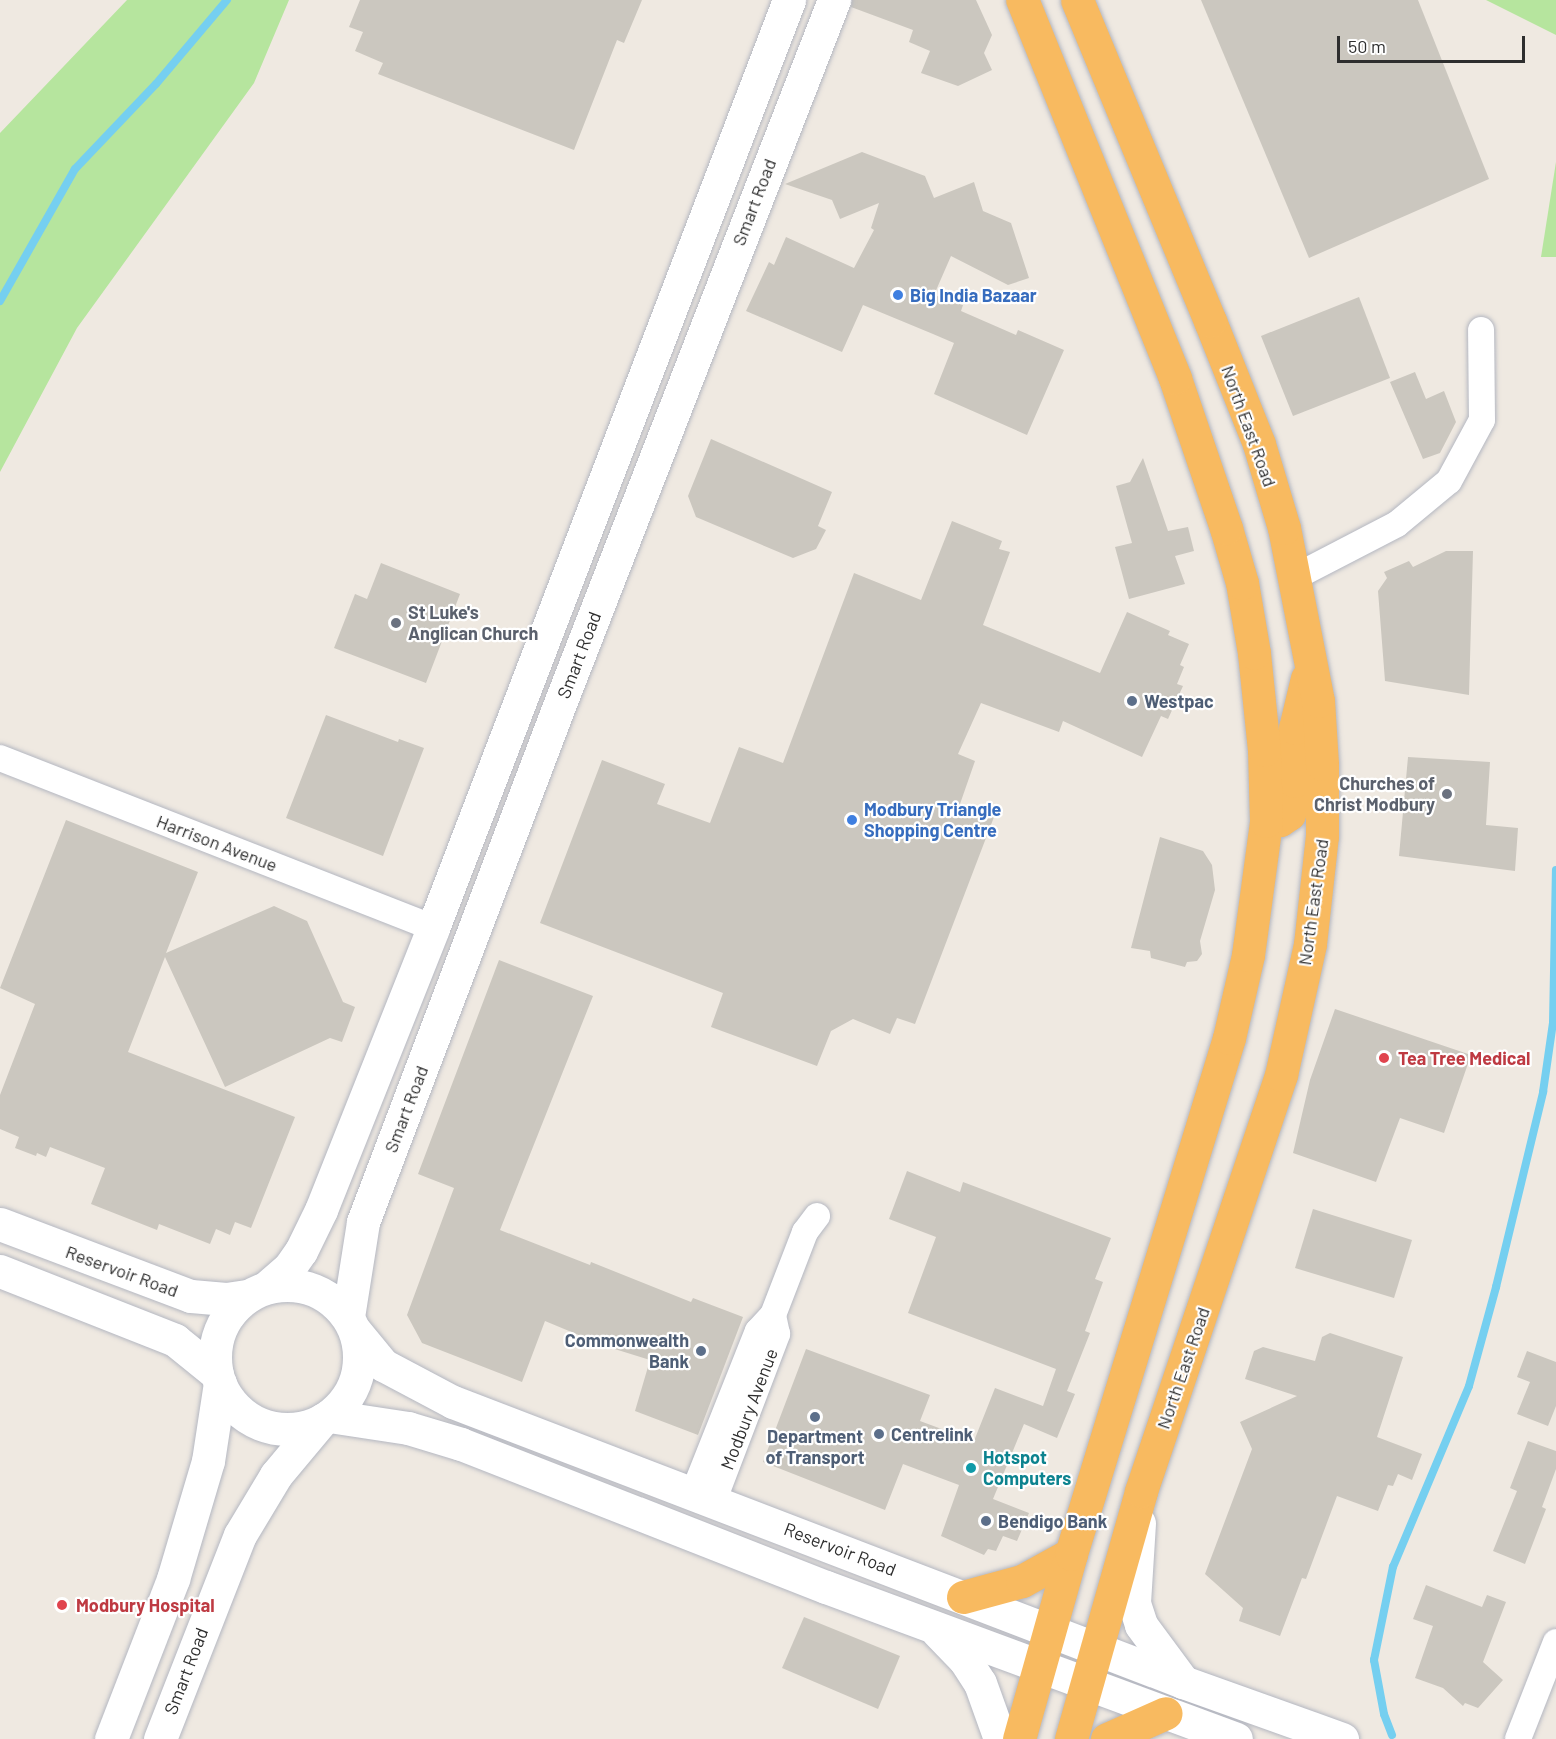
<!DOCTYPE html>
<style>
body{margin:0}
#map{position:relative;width:1556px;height:1739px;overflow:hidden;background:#efe9e1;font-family:Barlow,sans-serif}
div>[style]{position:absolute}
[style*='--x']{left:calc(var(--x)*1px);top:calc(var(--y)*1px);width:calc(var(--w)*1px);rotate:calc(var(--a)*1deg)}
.green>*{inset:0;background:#b6e59e}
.stream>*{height:8px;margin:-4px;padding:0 4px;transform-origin:4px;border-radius:4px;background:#75cff0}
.building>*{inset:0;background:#cbc7bf}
.roads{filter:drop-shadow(0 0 2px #b4b7c1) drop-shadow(0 0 2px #b4b7c1)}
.minor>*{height:26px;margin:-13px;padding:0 13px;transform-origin:13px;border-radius:13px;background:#fff}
.secondary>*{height:33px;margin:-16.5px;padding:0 16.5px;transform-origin:16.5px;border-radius:16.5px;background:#fff}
.secondary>.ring{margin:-16.5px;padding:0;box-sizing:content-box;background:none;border:33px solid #fff;border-radius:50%}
.trunk>*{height:33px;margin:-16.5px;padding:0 16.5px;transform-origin:16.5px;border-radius:16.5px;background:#f8ba60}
.dots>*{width:16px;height:16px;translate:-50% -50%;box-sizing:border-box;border:3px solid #fff;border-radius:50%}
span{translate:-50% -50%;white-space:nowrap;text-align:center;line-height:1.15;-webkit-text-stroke:4.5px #fff;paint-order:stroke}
.street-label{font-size:18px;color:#2e2e2e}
.shop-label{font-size:18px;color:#366cbe;font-weight:700}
.left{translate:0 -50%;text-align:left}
.worship-label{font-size:18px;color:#5b616d;font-weight:700}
.right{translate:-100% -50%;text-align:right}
.service-label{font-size:18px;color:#4e5e75;font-weight:700}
.health-label{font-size:18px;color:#be3a42;font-weight:700}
.culture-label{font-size:18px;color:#0d838f;font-weight:700}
.scale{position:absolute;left:1337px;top:36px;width:188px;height:27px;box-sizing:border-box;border:3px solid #2e2e2e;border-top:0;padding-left:8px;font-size:18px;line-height:21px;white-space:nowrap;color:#2e2e2e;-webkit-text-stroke:4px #fff;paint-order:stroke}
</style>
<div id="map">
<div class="green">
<div style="clip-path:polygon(127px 0,289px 0,254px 83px,77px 328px,0 472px,0 133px)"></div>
<div style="clip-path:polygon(1487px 0,1556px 0,1556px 35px,1486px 0)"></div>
<div style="clip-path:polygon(1556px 162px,1556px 257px,1541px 257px)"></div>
</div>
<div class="stream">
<div style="--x:0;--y:301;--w:152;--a:-60.4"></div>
<div style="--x:75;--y:169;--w:117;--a:-46.4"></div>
<div style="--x:156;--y:84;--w:110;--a:-49.8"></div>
<div style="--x:1392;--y:1735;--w:22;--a:-111"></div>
<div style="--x:1384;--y:1714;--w:55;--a:-100.5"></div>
<div style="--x:1374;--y:1660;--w:95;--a:-78.5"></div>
<div style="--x:1393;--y:1567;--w:196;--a:-67.2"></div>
<div style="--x:1469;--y:1386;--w:103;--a:-74.7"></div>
<div style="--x:1496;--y:1287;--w:201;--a:-76.4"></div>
<div style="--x:1543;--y:1092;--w:70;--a:-81.8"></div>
<div style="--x:1553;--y:1023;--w:153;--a:-88.9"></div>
</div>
<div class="building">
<div style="clip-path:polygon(360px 0,642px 0,624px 43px,617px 40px,574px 150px,378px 74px,383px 63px,355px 51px,363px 32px,349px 27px)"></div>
<div style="clip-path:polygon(852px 0,976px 0,992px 35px,984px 53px,992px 70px,958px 86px,921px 73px,930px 51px,909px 42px,913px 30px,851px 7px)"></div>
<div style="clip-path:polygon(1201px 0,1418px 0,1489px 179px,1309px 258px)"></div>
<div style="clip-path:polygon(862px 152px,925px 176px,934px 198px,974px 182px,983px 211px,1011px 223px,1029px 278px,1008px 285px,951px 256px,934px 295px,963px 305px,961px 311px,1016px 335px,1018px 330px,1064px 350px,1027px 435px,934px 394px,954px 343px,933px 334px,863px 305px,842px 352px,746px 311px,769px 262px,774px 265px,786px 237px,854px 268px,874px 230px,871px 228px,879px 203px,840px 219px,832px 200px,785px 184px)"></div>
<div style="clip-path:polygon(1359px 297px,1390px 378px,1293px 416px,1261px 336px)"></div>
<div style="clip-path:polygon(1415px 372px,1426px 399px,1444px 391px,1456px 422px,1440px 453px,1423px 459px,1390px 382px)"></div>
<div style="clip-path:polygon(711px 439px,832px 492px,818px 526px,826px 530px,816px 549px,793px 558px,696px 517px,688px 496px)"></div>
<div style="clip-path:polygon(1143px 458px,1168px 531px,1188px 527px,1194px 551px,1175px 556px,1185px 584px,1129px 599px,1115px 547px,1132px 543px,1116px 486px,1130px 482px)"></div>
<div style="clip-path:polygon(952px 521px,1002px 541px,999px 549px,1010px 552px,983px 625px,1100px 673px,1127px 612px,1170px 631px,1168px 635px,1189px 644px,1180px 665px,1184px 667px,1177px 684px,1183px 686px,1168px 719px,1161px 716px,1142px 757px,1063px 721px,1059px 732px,981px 703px,958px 754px,975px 761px,960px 804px,994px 817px,915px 1024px,897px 1018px,890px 1034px,853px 1019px,831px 1031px,817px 1066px,711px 1027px,723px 993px,540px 923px,602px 760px,665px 784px,657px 804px,710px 823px,739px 747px,783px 763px,854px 573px,921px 600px)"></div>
<div style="clip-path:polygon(1446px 551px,1473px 551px,1469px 695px,1385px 681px,1378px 591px,1387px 578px,1384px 572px,1409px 561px,1413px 567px)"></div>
<div style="clip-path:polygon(381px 563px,460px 594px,426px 683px,334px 648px,355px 594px,367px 599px)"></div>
<div style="clip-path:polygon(326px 715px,398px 742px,399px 739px,424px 748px,383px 856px,286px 818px)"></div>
<div style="clip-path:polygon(1408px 757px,1490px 762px,1486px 825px,1518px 828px,1515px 871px,1399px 856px)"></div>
<div style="clip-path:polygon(66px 820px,198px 872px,166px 953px,274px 906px,307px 921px,343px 1002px,355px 1007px,342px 1042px,330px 1038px,225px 1087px,165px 957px,128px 1052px,295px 1117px,251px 1228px,235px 1222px,230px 1235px,216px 1229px,210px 1244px,159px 1224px,157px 1230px,91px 1204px,105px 1168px,50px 1147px,46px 1157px,37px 1153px,36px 1156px,15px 1148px,19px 1137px,0 1129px,0 1095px,35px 1004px,0 988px)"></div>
<div style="clip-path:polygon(1160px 837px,1203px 851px,1212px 865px,1215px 890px,1200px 941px,1202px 954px,1197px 961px,1187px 962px,1185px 967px,1151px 958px,1150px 951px,1131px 948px)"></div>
<div style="clip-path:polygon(499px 960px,593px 996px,500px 1230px,590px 1265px,591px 1262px,691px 1302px,693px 1298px,743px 1317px,698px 1435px,635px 1411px,650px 1360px,605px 1346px,545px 1321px,522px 1382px,422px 1343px,407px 1315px,454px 1188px,418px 1174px)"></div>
<div style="clip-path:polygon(1335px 1009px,1471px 1055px,1444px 1133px,1400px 1118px,1376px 1182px,1293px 1153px,1310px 1080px)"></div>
<div style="clip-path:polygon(907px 1171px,960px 1192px,963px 1182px,1111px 1238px,1095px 1279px,1103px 1282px,1085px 1331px,1090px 1333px,1067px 1391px,1075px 1394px,1057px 1438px,1024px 1424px,993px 1499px,1029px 1513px,1017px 1541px,1003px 1536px,996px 1551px,988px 1549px,984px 1555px,941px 1536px,959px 1485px,903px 1464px,885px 1510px,763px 1462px,806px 1349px,930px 1395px,920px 1421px,974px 1441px,995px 1388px,1043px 1406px,1056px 1369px,908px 1313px,936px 1237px,889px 1219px)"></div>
<div style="clip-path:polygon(1313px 1209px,1412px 1240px,1394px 1298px,1295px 1268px)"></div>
<div style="clip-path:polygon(1330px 1333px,1403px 1357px,1377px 1437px,1422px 1454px,1412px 1480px,1398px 1474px,1393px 1486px,1388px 1485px,1378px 1511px,1337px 1496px,1306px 1579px,1302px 1578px,1280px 1636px,1239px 1621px,1243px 1608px,1205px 1574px,1252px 1449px,1240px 1422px,1297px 1396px,1245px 1379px,1254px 1351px,1263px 1347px,1315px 1361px,1322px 1337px)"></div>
<div style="clip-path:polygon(1527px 1351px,1556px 1362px,1556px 1406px,1548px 1426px,1517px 1414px,1530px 1382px,1517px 1377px)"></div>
<div style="clip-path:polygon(1528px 1441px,1556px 1451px,1556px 1469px,1542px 1507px,1546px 1509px,1525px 1564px,1493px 1551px,1517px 1491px,1510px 1488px)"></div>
<div style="clip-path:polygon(1426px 1585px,1482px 1607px,1487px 1595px,1506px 1602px,1483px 1662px,1503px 1680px,1478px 1708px,1465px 1703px,1463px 1706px,1443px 1688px,1415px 1678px,1433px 1626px,1413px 1619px)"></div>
<div style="clip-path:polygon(804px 1617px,900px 1656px,878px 1709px,782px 1668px)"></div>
</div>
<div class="roads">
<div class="minor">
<div style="--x:1293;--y:578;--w:117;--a:-27.4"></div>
<div style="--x:1397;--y:524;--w:67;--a:-39.6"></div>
<div style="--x:1449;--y:481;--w:69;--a:-61.6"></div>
<div style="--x:1482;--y:420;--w:90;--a:-90.6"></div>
<div style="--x:0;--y:758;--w:465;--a:21.4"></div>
<div style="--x:693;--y:1494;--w:175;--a:-68.3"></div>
<div style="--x:758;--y:1331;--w:22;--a:-47"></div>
<div style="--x:773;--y:1315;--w:89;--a:-68.9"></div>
<div style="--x:805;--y:1232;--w:20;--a:-53"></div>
<div style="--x:713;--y:1502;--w:180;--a:-69.1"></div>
<div style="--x:777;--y:1334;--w:19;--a:-102"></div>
<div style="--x:1518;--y:1739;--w:104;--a:-68.6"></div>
</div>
<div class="secondary">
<div style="--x:0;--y:1224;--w:204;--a:20.7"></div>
<div style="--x:191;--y:1296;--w:35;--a:5"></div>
<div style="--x:226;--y:1299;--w:22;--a:-8"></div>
<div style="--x:0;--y:1271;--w:188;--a:21.5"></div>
<div style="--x:175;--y:1340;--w:54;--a:39"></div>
<div class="ring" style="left:215px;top:1285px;width:111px;height:111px"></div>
<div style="--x:267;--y:1287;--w:29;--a:-41"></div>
<div style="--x:289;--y:1268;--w:21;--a:-55"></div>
<div style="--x:301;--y:1251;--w:46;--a:-64"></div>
<div style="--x:321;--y:1210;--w:303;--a:-68.3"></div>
<div style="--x:433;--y:928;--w:994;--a:-69.01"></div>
<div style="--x:348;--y:1317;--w:96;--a:-81"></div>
<div style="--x:363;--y:1222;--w:552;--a:-69.2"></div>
<div style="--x:559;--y:706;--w:758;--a:-68.72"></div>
<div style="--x:355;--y:1331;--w:44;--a:50.5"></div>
<div style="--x:383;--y:1365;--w:79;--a:27.9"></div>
<div style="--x:453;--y:1402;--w:782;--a:20.98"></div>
<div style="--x:1183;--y:1682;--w:169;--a:19.7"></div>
<div style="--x:329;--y:1416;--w:80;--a:8.6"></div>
<div style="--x:408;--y:1428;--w:55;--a:16.8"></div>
<div style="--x:461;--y:1444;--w:392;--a:21.4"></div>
<div style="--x:826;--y:1587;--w:437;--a:20.3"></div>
<div style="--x:1139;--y:1523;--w:80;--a:93.6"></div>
<div style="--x:1134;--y:1603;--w:23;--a:72"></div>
<div style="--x:1141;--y:1625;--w:71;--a:53.6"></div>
<div style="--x:937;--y:1631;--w:40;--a:46"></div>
<div style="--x:965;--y:1660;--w:27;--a:57"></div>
<div style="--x:980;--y:1683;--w:59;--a:70.3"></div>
<div style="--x:111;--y:1739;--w:172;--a:-68.8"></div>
<div style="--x:173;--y:1579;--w:123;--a:-73.5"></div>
<div style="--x:208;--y:1461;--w:79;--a:-81.3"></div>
<div style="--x:160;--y:1739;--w:219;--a:-68.6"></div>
<div style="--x:240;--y:1535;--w:70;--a:-59"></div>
<div style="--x:276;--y:1475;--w:72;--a:-50.1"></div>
</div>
<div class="trunk">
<div style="--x:1266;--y:821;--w:14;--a:-4"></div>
<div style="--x:1280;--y:820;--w:11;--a:-34"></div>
<div style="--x:1289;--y:814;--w:33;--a:-81"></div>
<div style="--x:1294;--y:781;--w:53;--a:-88.9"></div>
<div style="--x:1295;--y:728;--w:51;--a:-76.5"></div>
<div style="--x:963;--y:1597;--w:61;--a:-15.2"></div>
<div style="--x:1022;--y:1581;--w:56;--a:-28.9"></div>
<div style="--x:1019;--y:1739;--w:192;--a:-74.3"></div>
<div style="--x:1071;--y:1554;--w:540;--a:-72.98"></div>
<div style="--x:1229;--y:1038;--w:85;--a:-77.1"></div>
<div style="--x:1248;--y:955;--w:135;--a:-82.3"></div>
<div style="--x:1266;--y:821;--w:71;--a:-91.6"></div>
<div style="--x:1264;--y:750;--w:98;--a:-95.9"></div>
<div style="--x:1254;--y:653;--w:71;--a:-99.7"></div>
<div style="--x:1242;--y:583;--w:57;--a:-106.2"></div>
<div style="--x:1226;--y:528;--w:158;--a:-108.8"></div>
<div style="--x:1175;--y:378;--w:408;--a:-112"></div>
<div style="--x:1071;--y:1739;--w:258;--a:-74.2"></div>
<div style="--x:1141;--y:1491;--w:439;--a:-71.4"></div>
<div style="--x:1281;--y:1075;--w:134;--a:-77.5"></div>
<div style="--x:1310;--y:944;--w:109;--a:-83.7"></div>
<div style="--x:1322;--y:836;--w:72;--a:-90"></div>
<div style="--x:1322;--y:764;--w:63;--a:-93.6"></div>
<div style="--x:1318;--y:701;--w:176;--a:-101.1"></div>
<div style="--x:1284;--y:528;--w:88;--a:-106.6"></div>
<div style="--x:1259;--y:444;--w:132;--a:-111.7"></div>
<div style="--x:1210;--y:321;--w:347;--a:-112.5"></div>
<div style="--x:1107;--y:1739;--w:64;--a:-23.8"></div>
</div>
</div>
<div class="dots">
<div style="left:898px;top:295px;background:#3f7fe0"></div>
<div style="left:396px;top:623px;background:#6b7280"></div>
<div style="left:1132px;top:701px;background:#5c6f8a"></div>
<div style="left:1447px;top:794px;background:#6b7280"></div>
<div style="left:852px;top:820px;background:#3f7fe0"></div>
<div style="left:1384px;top:1058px;background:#e0444e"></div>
<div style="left:701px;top:1351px;background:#5c6f8a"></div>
<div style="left:815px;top:1417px;background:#5c6f8a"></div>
<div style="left:879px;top:1434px;background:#5c6f8a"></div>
<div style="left:971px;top:1468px;background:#0f9aa8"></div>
<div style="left:986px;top:1521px;background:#5c6f8a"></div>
<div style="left:62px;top:1605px;background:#e0444e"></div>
</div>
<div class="street-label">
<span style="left:754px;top:202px;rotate:-69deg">Smart Road</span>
<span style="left:1249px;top:426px;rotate:70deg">North East Road</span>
<span style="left:579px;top:655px;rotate:-69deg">Smart Road</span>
<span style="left:217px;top:843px;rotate:21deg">Harrison Avenue</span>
<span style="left:1313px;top:902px;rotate:-82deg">North East Road</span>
<span style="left:406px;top:1109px;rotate:-69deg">Smart Road</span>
<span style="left:122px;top:1271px;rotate:20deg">Reservoir Road</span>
<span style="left:1183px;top:1368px;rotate:-71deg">North East Road</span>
<span style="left:749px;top:1409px;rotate:-69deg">Modbury Avenue</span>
<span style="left:840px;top:1549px;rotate:21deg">Reservoir Road</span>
<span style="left:186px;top:1671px;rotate:-69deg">Smart Road</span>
</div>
<div class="shop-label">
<span class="left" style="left:910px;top:295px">Big India Bazaar</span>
<span class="left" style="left:864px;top:820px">Modbury Triangle<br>Shopping Centre</span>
</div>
<div class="worship-label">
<span class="left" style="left:408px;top:623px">St Luke's<br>Anglican Church</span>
<span class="right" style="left:1435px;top:794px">Churches of<br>Christ Modbury</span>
</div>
<div class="service-label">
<span class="left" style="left:1144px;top:701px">Westpac</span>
<span class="right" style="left:689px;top:1351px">Commonwealth<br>Bank</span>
<span class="left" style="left:891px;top:1434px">Centrelink</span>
<span style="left:815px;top:1447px">Department<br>of Transport</span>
<span class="left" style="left:998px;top:1521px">Bendigo Bank</span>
</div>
<div class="health-label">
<span class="left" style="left:1398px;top:1058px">Tea Tree Medical</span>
<span class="left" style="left:76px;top:1605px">Modbury Hospital</span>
</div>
<div class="culture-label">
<span class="left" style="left:983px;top:1468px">Hotspot<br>Computers</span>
</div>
<div class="scale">50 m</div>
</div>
